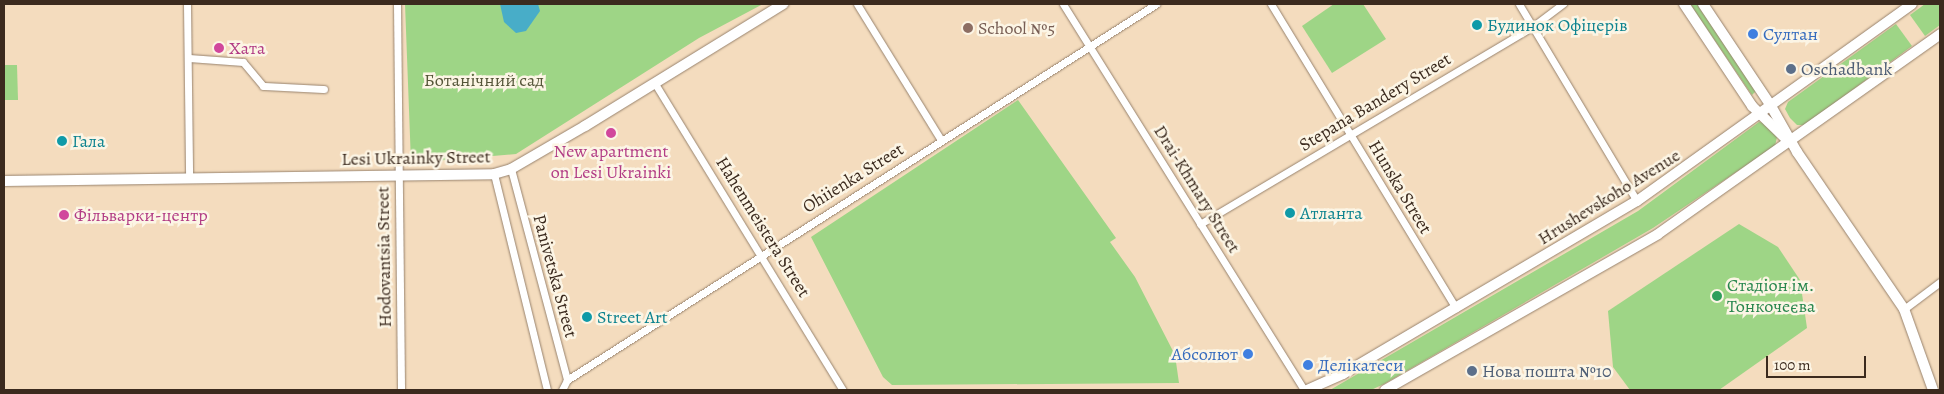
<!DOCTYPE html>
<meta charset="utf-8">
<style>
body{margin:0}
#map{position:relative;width:1944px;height:394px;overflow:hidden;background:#f4dcbe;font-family:Alegreya,serif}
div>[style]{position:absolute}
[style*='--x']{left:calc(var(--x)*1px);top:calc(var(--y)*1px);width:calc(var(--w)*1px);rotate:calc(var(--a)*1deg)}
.green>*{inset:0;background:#9ed586}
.water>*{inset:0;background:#48adc8}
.roads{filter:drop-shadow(0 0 1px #98836e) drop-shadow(0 0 1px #98836e)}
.street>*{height:7px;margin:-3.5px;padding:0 3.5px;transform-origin:3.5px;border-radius:3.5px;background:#fff}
.secondary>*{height:10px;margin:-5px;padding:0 5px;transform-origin:5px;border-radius:5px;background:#fff}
.dots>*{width:14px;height:14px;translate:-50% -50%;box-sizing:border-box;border:2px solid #fcf5e5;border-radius:50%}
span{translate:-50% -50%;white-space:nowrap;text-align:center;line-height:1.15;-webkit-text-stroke:5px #fcf5e5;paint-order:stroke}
.culture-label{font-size:18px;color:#0d838f}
.left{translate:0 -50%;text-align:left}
.education-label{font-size:18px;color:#785e54}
.shop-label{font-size:18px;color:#366cbe}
.right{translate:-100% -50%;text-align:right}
.hotel-label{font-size:18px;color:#b23c85}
.service-label{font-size:18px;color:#4e5e75}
.park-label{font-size:18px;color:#545538}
.street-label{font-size:18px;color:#3b2a1e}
.leisure-label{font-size:18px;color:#27864d}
.frame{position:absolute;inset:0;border:5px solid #3b2a1e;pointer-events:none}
.scale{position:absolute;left:1766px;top:356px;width:100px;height:22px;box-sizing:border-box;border:2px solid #3b2a1e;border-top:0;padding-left:6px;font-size:15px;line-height:18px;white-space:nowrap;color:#3b2a1e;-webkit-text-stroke:4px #fcf5e5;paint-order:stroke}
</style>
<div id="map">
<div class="green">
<div style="clip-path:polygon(405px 4px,763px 4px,699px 38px,516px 154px,411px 163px)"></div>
<div style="clip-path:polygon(1334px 4px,1363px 4px,1386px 39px,1332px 73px,1302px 26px)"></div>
<div style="clip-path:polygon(1690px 4px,1697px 4px,1756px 91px,1752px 95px)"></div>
<div style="clip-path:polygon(1925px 4px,1940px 4px,1940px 25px,1925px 36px,1910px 15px)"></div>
<div style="clip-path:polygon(1896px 24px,1912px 46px,1805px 125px,1797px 125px,1790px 118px,1785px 109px,1788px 102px)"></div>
<div style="clip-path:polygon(4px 65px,17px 65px,18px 100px,4px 100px)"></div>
<div style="clip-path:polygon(1018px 100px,1116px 238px,1110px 242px,1135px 277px,1175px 355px,1179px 383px,892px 385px,883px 377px,811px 237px)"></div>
<div style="clip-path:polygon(1759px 122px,1767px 123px,1777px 137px,1775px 146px,1653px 228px,1384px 384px,1371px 390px,1330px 390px,1638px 211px)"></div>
<div style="clip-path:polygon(1739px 224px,1778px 247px,1800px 280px,1807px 328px,1719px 390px,1630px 390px,1613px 367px,1608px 311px)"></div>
</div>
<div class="water">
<div style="clip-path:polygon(500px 4px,538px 4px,540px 11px,526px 31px,516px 33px,504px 22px)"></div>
</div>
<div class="roads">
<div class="street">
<div style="--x:187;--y:4;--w:173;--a:89.3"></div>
<div style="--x:397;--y:4;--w:386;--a:89.4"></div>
<div style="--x:857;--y:4;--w:160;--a:58.3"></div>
<div style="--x:1063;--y:4;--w:455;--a:58"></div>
<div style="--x:1271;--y:4;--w:356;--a:58.7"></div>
<div style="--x:1519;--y:4;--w:230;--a:59.1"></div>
<div style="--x:189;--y:58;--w:54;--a:4.2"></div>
<div style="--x:243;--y:62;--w:31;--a:50"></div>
<div style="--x:263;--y:86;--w:61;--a:2.8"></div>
<div style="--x:654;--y:82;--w:361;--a:58.5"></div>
<div style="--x:511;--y:169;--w:218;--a:75.1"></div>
<div style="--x:567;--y:380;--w:11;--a:117"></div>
<div style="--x:494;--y:174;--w:222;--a:76.2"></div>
<div style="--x:1200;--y:224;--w:386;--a:-30.7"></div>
<div style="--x:1532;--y:27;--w:39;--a:-37"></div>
<div style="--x:1904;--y:309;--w:45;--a:-36.9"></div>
<div style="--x:567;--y:380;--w:699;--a:-32.55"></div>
</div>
<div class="secondary">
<div style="--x:1684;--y:4;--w:123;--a:56.3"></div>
<div style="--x:1752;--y:106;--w:46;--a:44.1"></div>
<div style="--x:1703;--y:4;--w:123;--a:56.3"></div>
<div style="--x:1771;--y:106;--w:53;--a:60.5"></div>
<div style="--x:1797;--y:152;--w:190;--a:55.7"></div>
<div style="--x:1904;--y:309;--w:86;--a:70.3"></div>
<div style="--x:4;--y:181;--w:490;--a:-0.8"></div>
<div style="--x:494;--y:174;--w:18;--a:-16"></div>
<div style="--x:511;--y:169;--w:86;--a:-30.2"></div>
<div style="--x:585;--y:126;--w:233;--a:-31.6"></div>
<div style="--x:1307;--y:390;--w:39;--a:-24"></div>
<div style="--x:1343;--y:374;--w:341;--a:-30.5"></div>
<div style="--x:1637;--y:201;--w:338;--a:-35.6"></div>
<div style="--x:1385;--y:390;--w:314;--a:-29.7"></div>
<div style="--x:1658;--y:234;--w:346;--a:-35.3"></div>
</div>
</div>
<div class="dots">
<div style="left:1477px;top:25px;background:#0f9aa8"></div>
<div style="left:968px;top:28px;background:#8d6e63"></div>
<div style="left:1753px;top:34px;background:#3f7fe0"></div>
<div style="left:219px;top:48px;background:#d1479c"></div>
<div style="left:1791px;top:69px;background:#5c6f8a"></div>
<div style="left:611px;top:133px;background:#d1479c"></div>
<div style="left:62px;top:141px;background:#0f9aa8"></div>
<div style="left:1290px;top:213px;background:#0f9aa8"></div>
<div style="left:64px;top:215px;background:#d1479c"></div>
<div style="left:1717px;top:296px;background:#2e9e5b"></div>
<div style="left:587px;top:317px;background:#0f9aa8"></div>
<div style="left:1248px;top:354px;background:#3f7fe0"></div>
<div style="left:1308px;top:365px;background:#3f7fe0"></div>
<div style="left:1472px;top:371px;background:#5c6f8a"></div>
</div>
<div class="culture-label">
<span class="left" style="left:1487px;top:25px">Будинок Офіцерів</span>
<span class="left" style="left:72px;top:141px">Гала</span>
<span class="left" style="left:1300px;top:213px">Атланта</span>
<span class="left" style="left:597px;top:317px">Street Art</span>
</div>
<div class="education-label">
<span class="left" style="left:978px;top:28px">School №5</span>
</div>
<div class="shop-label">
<span class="left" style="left:1763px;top:34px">Султан</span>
<span class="right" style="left:1238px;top:354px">Абсолют</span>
<span class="left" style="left:1318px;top:365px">Делікатеси</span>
</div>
<div class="hotel-label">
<span class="left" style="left:229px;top:48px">Хата</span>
<span style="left:611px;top:162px">New apartment<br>on Lesi Ukrainki</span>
<span class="left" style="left:74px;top:215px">Фільварки-центр</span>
</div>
<div class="service-label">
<span class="left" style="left:1801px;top:69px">Oschadbank</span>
<span class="left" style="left:1482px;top:371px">Нова пошта №10</span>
</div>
<div class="park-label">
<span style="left:484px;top:80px">Ботанічний сад</span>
</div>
<div class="street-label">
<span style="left:1375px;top:102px;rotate:-31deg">Stepana Bandery Street</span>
<span style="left:416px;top:158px;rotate:-1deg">Lesi Ukrainky Street</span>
<span style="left:853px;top:178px;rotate:-32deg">Ohiienka Street</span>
<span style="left:1400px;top:187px;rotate:59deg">Hunska Street</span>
<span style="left:1197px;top:189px;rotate:58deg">Drai-Khmary Street</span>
<span style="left:1609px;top:197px;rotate:-32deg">Hrushevskoho Avenue</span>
<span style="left:763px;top:227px;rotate:58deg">Hahenmeistera Street</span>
<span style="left:384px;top:257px;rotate:-91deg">Hodovantsia Street</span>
<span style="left:555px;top:276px;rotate:75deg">Panivetska Street</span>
</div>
<div class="leisure-label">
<span class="left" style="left:1727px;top:296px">Стадіон ім.<br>Тонкочеєва</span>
</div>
<div class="frame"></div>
<div class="scale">100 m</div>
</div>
